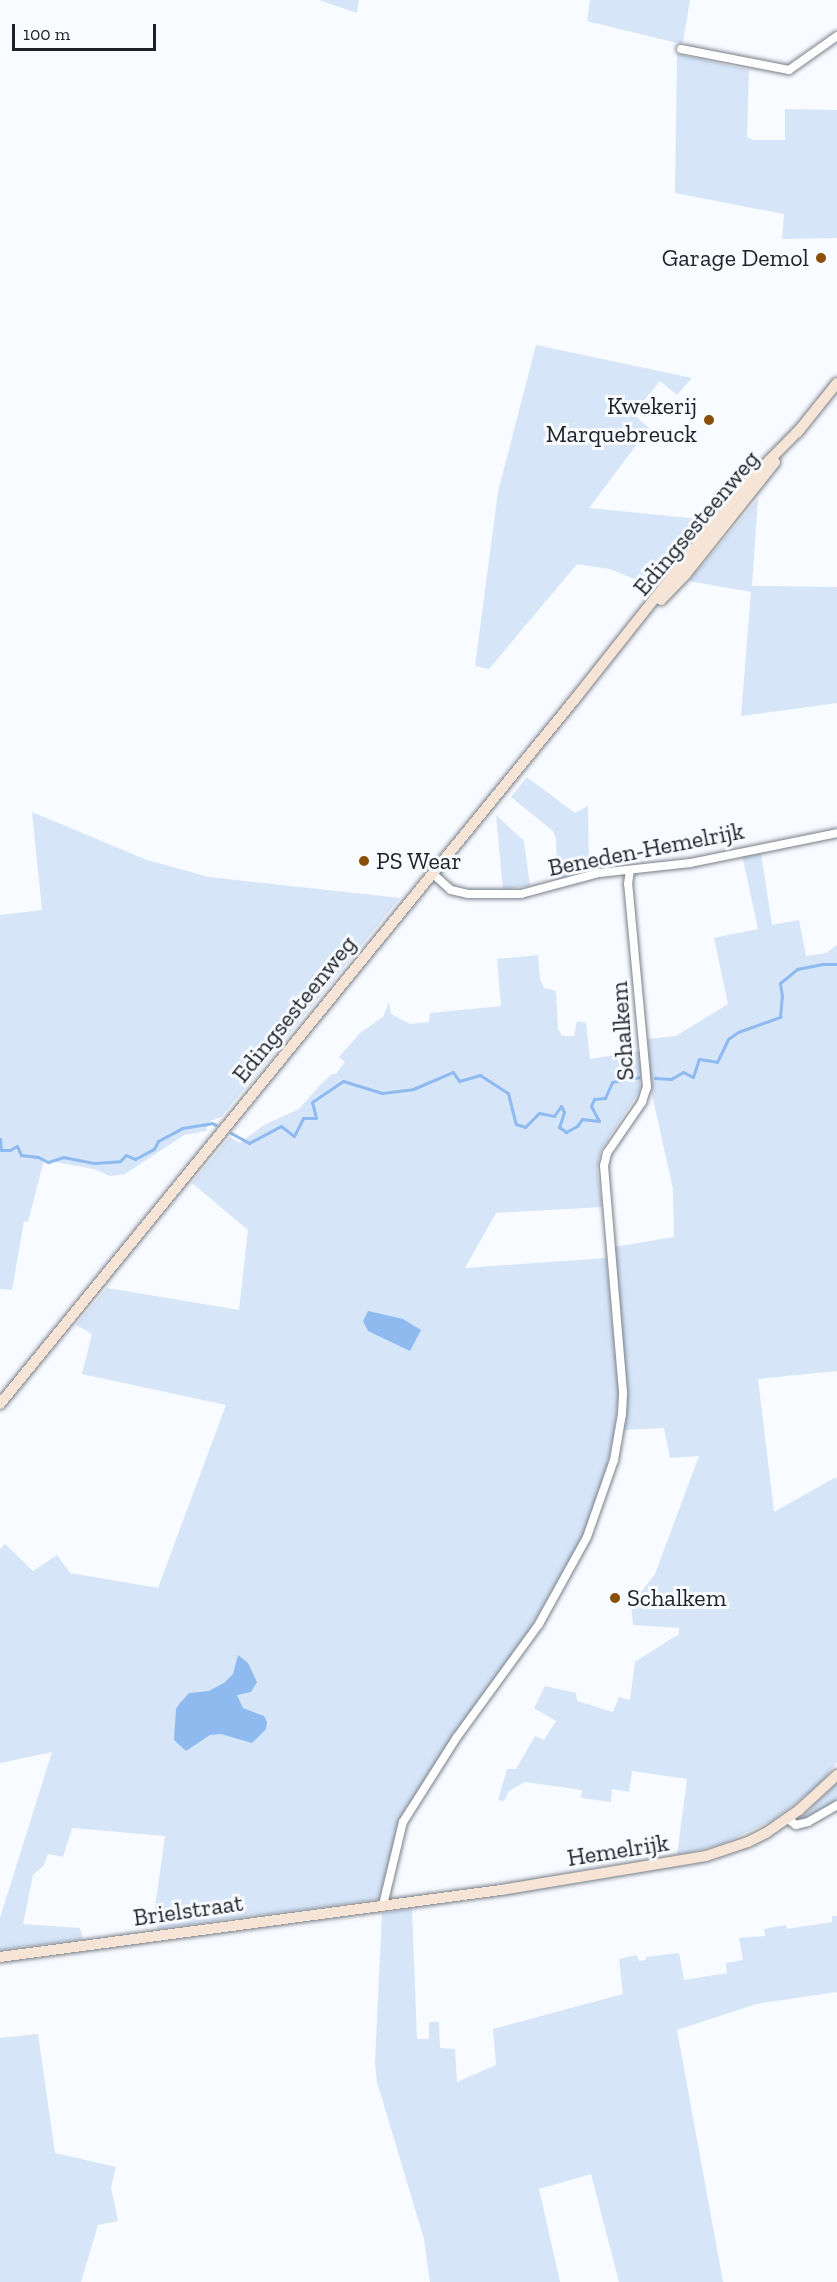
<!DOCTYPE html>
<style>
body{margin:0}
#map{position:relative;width:837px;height:2282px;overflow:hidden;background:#f8fbff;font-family:"Zilla Slab",serif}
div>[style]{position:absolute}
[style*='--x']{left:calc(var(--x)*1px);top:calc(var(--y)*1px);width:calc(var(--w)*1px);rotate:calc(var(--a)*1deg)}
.green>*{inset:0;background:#d6e5f8}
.water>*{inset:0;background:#8ebaf0}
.stream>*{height:3px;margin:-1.5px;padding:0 1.5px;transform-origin:1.5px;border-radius:1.5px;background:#8ebaf0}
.roads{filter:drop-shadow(0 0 2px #797f88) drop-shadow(0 0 2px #797f88)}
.street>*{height:8px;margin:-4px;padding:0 4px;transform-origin:4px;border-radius:4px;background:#fff}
.secondary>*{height:10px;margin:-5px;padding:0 5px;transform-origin:5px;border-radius:5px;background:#f6e5d6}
.dots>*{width:16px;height:16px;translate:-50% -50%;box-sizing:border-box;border:3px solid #f8fbff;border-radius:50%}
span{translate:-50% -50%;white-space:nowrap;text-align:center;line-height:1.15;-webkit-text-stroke:6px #f8fbff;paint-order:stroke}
.poi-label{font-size:24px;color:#1f2225}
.right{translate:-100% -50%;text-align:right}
.left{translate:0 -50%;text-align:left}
.street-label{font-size:24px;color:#1f2225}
.scale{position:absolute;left:12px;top:24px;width:144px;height:27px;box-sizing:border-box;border:3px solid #1f2225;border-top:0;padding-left:8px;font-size:18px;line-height:21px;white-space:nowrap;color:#1f2225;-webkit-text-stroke:4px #f8fbff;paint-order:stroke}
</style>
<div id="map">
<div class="green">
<div style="clip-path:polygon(319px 0,359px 0,357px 13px)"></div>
<div style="clip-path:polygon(590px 0,690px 0,683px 42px,681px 44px,587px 21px)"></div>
<div style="clip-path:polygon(677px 54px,749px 70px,747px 137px,753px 140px,785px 140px,785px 109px,837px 110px,837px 238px,782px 239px,784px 214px,675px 193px)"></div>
<div style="clip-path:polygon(536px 345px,692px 378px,677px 395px,660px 381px,633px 414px,649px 428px,589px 508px,699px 519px,702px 524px,652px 586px,610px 569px,577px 564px,489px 669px,475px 666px,498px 492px)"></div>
<div style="clip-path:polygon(758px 499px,752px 586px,837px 587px,837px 703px,741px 716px,751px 592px,689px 581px)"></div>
<div style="clip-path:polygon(527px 777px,575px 813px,588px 806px,589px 872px,557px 880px,556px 838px,553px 831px,511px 797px)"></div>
<div style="clip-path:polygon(32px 812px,147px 860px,209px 877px,400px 898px,221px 1117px,210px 1121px,206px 1131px,184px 1135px,125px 1174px,110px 1176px,94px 1169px,44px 1160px,28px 1222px,24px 1221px,12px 1290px,0 1289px,0 915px,42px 910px)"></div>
<div style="clip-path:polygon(496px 815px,524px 841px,530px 886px,503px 889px)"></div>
<div style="clip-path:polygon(761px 853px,772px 925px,799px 920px,806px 956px,826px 953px,837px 945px,837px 1371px,758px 1379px,774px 1512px,836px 1477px,837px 1481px,837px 1762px,819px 1785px,773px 1820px,722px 1844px,677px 1855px,687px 1779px,632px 1771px,629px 1792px,612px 1789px,611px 1802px,581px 1798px,582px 1790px,525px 1782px,509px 1791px,504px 1801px,498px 1800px,507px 1769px,516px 1769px,535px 1736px,544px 1740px,556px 1721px,534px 1708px,545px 1686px,576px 1693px,577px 1701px,613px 1712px,619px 1697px,630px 1700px,635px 1662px,679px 1634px,679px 1628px,633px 1625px,631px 1605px,655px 1574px,699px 1456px,670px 1458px,664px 1428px,622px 1430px,614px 1247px,674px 1237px,673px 1189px,651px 1090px,648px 1039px,676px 1036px,728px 1004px,714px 938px,758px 929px,742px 855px)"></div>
<div style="clip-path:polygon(538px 955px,540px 979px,544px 988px,556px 991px,558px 1029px,562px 1036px,574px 1036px,577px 1021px,586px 1023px,590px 1059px,642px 1051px,640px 1090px,601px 1150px,597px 1169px,602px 1207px,496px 1213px,465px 1268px,606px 1258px,619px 1393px,614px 1434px,606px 1471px,581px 1541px,527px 1634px,455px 1733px,401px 1819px,379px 1899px,157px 1929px,155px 1907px,165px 1836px,72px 1828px,63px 1857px,48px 1854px,44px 1865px,33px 1875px,23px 1924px,80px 1928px,83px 1939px,0 1950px,0 1918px,52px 1752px,0 1763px,0 1549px,5px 1544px,33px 1571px,57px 1555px,70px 1573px,158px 1588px,226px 1405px,82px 1374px,92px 1334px,76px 1325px,107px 1288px,239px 1310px,248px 1230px,192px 1183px,230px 1137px,240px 1143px,264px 1125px,299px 1109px,321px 1084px,332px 1074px,336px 1074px,345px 1062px,339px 1057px,360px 1033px,383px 1017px,389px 1002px,391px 1014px,410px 1024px,429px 1022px,430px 1013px,501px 1006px,497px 959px)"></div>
<div style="clip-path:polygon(837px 1783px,837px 1800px,809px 1818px,800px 1819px)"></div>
<div style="clip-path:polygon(412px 1909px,417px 2039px,429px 2039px,429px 2022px,439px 2022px,440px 2048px,455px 2049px,457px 2082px,496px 2065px,493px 2029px,623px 1994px,619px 1959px,637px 1955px,639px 1961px,646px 1960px,646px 1957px,679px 1953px,684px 1980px,727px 1973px,726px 1963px,743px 1960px,739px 1938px,765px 1936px,764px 1929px,786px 1925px,787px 1929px,832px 1922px,832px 1916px,837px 1916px,837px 1992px,756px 2004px,677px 2030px,723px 2282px,619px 2282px,591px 2174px,539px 2189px,560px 2282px,430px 2282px,424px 2239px,377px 2082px,375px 2063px,382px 1913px)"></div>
<div style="clip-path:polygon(38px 2034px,55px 2153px,116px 2167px,111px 2188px,118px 2221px,98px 2225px,81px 2282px,0 2282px,0 2038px)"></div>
</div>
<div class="water">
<div style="clip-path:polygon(368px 1311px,403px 1319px,421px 1330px,410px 1351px,368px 1331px,363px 1321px)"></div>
<div style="clip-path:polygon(238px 1655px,248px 1663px,257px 1682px,251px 1692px,237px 1695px,243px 1708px,264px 1716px,267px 1722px,266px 1729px,252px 1743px,221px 1734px,210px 1735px,186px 1751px,174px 1740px,176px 1709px,180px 1703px,189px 1693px,209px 1691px,224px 1683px,233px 1674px)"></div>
</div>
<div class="stream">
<div style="--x:655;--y:1078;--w:16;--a:4"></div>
<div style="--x:671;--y:1079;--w:14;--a:-30"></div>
<div style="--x:683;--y:1072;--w:11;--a:27"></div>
<div style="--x:693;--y:1077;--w:19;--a:-72"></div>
<div style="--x:699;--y:1059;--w:18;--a:9"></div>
<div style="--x:717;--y:1062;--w:25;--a:-64"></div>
<div style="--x:728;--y:1039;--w:12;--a:-35"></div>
<div style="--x:738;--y:1032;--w:45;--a:-19.7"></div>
<div style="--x:780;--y:1017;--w:21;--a:-85"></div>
<div style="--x:782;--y:996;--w:13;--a:-99"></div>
<div style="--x:780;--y:983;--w:22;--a:-39"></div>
<div style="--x:797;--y:969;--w:25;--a:-11"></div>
<div style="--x:822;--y:964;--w:15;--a:0"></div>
<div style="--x:231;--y:1133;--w:21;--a:29"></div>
<div style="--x:249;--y:1143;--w:36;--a:-28"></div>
<div style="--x:281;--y:1126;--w:16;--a:38"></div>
<div style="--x:294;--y:1136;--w:20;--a:-63"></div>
<div style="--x:303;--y:1118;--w:13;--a:0"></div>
<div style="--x:316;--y:1118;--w:16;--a:-104"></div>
<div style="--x:312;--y:1102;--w:37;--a:-34"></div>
<div style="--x:343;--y:1081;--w:41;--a:17.1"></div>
<div style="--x:382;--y:1093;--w:31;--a:-7"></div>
<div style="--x:413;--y:1089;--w:43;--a:-23"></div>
<div style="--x:453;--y:1072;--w:11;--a:56"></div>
<div style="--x:459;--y:1081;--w:22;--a:-16"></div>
<div style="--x:480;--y:1075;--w:33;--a:33"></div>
<div style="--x:508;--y:1093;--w:32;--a:76"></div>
<div style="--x:516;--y:1124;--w:9;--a:18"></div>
<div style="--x:525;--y:1127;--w:20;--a:-45"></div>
<div style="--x:539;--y:1113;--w:15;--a:11"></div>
<div style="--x:554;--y:1116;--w:12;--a:-55"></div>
<div style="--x:561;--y:1106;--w:7;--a:63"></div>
<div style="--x:564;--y:1112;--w:16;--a:108"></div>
<div style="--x:559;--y:1127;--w:9;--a:36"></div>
<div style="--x:566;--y:1132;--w:13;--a:-29"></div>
<div style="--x:577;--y:1126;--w:9;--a:-54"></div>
<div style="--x:582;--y:1119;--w:17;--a:7"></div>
<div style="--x:599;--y:1121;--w:17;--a:-118"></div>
<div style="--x:591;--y:1106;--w:8;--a:-67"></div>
<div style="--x:594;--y:1099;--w:11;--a:-5"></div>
<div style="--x:605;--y:1098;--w:17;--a:-66"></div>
<div style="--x:612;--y:1082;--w:27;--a:-10"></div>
<div style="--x:0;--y:1139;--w:11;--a:85"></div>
<div style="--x:1;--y:1150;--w:9;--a:0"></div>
<div style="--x:10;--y:1150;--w:8;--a:-30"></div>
<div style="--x:17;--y:1146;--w:10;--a:66"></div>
<div style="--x:21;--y:1155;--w:17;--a:7"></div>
<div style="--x:38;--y:1157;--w:11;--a:27"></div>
<div style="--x:48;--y:1162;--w:16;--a:-18"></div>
<div style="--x:63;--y:1157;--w:32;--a:11"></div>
<div style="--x:94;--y:1163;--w:26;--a:-4"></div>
<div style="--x:120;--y:1161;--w:8;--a:-45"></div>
<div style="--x:126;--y:1155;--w:10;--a:24"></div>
<div style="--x:135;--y:1159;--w:21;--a:-28"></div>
<div style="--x:154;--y:1149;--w:9;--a:-63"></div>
<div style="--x:158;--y:1141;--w:27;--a:-28"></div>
<div style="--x:182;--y:1128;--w:30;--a:-9"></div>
<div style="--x:212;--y:1123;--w:4;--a:27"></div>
</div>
<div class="roads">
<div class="street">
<div style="--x:681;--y:49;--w:110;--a:11"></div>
<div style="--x:789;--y:70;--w:59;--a:-35.3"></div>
<div style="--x:432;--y:873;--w:25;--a:42"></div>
<div style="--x:451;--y:890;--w:17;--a:13"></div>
<div style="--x:468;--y:894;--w:53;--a:0"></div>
<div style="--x:521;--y:894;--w:81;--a:-15.1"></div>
<div style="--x:599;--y:873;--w:92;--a:-6.3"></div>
<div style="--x:690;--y:863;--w:150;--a:-11.5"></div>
<div style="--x:788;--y:1819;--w:10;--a:37"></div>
<div style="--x:796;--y:1825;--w:12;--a:-14"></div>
<div style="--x:808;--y:1822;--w:34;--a:-30"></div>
<div style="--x:383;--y:1905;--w:85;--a:-76.5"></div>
<div style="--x:403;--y:1822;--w:101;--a:-57.6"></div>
<div style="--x:457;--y:1737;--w:140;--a:-54"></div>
<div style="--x:539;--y:1624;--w:99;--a:-61.1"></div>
<div style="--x:587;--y:1537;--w:82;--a:-70.7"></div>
<div style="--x:614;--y:1460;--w:47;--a:-80.1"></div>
<div style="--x:622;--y:1414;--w:22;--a:-87"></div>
<div style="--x:623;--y:1392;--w:227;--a:-94.8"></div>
<div style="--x:604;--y:1166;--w:13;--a:-77"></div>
<div style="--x:607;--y:1153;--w:62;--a:-55.5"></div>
<div style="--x:642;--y:1102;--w:16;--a:-72"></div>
<div style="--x:647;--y:1087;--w:204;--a:-95.3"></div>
<div style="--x:628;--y:884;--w:14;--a:-82"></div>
</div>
<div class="secondary">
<div style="--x:797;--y:433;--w:64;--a:-51.3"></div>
<div style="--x:661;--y:600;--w:36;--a:-46"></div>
<div style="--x:686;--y:574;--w:143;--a:-51.5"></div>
<div style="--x:0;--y:1404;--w:910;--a:-50.8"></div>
<div style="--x:575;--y:699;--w:270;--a:-51.6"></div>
<div style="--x:743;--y:487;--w:81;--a:-45.5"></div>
<div style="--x:0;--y:1957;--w:505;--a:-7.62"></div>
<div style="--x:501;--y:1890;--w:208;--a:-9.4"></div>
<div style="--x:706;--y:1856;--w:44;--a:-18.4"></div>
<div style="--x:748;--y:1842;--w:20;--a:-27"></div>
<div style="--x:766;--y:1833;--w:40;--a:-34.9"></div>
<div style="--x:799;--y:1810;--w:52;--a:-42.6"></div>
</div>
</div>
<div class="dots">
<div style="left:821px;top:258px;background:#894f07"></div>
<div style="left:709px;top:420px;background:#894f07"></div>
<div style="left:364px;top:861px;background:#894f07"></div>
<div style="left:615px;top:1598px;background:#894f07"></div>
</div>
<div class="poi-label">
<span class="right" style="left:809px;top:258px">Garage Demol</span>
<span class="right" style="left:697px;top:420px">Kwekerij<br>Marquebreuck</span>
<span class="left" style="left:376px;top:861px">PS Wear</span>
<span class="left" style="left:627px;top:1598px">Schalkem</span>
</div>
<div class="street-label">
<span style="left:696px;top:523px;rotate:-50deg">Edingsesteenweg</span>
<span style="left:646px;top:849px;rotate:-11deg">Beneden-Hemelrijk</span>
<span style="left:294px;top:1009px;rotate:-51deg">Edingsesteenweg</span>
<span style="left:622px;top:1031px;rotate:-94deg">Schalkem</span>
<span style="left:618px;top:1850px;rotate:-9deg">Hemelrijk</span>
<span style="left:188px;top:1910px;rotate:-8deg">Brielstraat</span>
</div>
<div class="scale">100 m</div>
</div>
